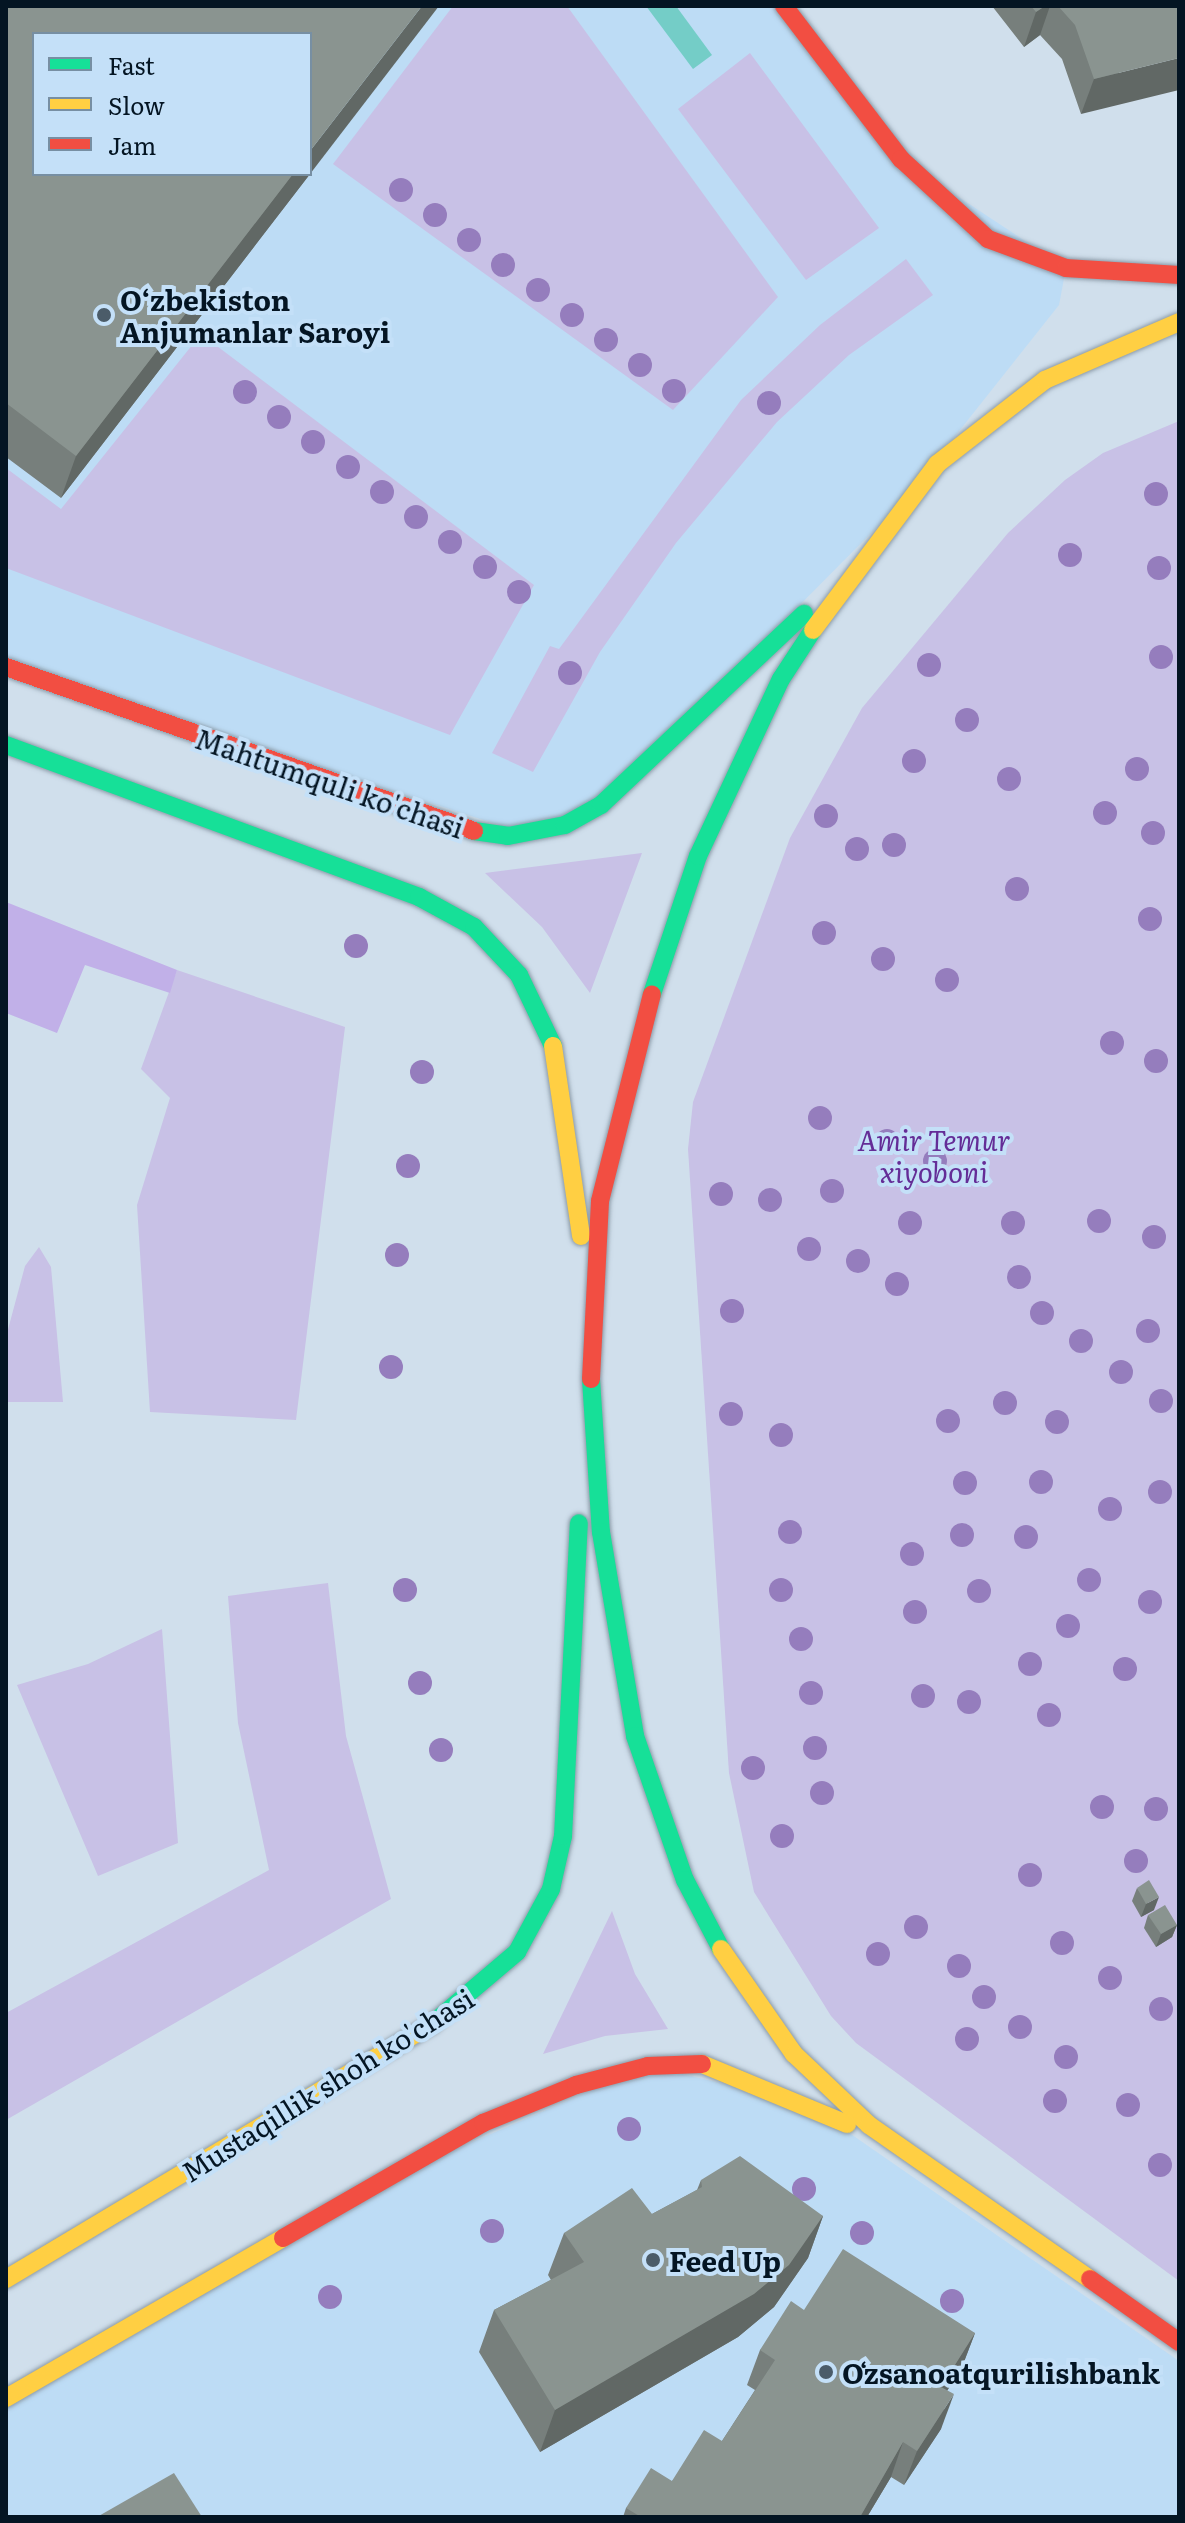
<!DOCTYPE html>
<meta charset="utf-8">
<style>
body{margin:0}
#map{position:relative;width:1185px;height:2523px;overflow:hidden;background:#d0dfec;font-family:Literata,serif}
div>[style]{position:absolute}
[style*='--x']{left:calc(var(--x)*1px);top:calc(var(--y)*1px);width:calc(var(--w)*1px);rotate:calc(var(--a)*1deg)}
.built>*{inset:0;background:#bddcf5}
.green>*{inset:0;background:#c8c1e6}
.forest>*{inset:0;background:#c1b0e8}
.water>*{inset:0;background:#74cdc7}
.roads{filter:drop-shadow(0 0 2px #8c9ba8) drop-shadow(0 0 2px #8c9ba8)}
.fast>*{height:18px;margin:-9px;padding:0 9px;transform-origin:9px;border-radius:9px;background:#16e098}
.slow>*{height:18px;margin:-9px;padding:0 9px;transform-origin:9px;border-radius:9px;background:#ffcf43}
.jam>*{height:18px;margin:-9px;padding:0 9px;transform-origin:9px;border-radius:9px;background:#f24e42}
.trees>*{width:24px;height:24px;margin:-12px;border-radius:50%;background:#957dbd}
.wall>*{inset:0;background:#777f7c}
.shaded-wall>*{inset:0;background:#616865}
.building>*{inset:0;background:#8a9490}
.dots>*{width:22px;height:22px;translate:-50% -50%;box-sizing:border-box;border:4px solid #c4e0f8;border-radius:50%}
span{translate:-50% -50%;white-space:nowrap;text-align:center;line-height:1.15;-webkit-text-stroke:8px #c4e0f8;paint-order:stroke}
.poi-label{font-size:28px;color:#041523;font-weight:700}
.left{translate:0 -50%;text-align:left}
.street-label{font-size:28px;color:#041523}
.park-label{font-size:28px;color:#642d97;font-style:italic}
.frame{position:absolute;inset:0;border:8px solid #041523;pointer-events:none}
.legend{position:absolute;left:32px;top:32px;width:280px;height:144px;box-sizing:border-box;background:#c4e0f8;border:2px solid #778fa3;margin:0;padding:10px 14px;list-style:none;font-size:24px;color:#041523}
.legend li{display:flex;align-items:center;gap:16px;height:40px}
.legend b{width:40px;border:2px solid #778fa3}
</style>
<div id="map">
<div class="built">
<div style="clip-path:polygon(evenodd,6px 6px,784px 6px,901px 159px,1066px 268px,1059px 305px,906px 498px,601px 805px,527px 834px,6px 667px,6px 6px,34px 34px,310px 34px,310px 174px,34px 174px,34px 34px)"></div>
<div style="clip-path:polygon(648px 2066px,806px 2103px,1179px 2361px,1179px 2517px,6px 2517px,6px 2398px,359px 2191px)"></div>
</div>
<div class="green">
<div style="clip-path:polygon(453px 6px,567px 6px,778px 297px,673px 410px,333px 164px)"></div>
<div style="clip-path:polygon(750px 53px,879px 228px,806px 280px,678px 109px)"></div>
<div style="clip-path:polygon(906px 259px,933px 295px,849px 355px,777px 422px,676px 543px,600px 652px,533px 772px,492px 753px,550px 646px,559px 649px,741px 400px,820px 325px)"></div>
<div style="clip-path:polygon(201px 334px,534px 585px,450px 735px,6px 568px,6px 468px,61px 509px)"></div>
<div style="clip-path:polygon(1179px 421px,1179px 2281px,856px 2043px,831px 2016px,754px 1892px,729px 1773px,688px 1149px,693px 1102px,790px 838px,862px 708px,1008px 533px,1065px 480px,1103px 453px)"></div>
<div style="clip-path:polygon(642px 853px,590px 993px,542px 927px,485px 873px)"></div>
<div style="clip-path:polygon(177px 970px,345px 1027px,296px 1420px,150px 1412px,137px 1205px,170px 1098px,141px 1069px)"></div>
<div style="clip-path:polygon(39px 1247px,51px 1267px,63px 1402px,6px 1402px,6px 1337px,25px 1266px)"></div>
<div style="clip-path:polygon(328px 1583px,346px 1736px,391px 1899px,6px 2120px,6px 2013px,269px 1870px,238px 1723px,228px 1596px)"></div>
<div style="clip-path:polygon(162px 1629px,178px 1843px,98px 1876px,17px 1685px,88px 1664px)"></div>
<div style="clip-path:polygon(612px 1911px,635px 1974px,668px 2029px,605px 2036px,543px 2054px)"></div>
</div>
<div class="forest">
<div style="clip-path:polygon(6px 902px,177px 970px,170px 993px,85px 965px,57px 1033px,6px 1013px)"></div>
</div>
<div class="water">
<div style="clip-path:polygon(646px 6px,676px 6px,712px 55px,693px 69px)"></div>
</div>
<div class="roads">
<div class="fast">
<div style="--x:6;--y:745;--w:440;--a:20.2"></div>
<div style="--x:419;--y:897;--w:63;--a:28.6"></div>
<div style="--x:474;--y:927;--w:66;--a:46.8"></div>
<div style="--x:519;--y:975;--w:79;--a:64.4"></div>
<div style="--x:474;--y:831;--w:34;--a:8"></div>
<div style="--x:508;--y:836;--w:58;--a:-10.9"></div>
<div style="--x:565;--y:825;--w:41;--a:-29.1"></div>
<div style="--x:601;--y:805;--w:279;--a:-43.3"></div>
<div style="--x:652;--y:994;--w:145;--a:-71.6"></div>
<div style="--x:698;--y:856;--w:195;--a:-64.9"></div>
<div style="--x:781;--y:679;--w:59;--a:-56.9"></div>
<div style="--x:591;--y:1379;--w:153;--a:86.3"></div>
<div style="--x:601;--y:1532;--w:207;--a:80.5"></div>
<div style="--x:635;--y:1736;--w:152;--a:70.9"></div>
<div style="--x:685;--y:1880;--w:78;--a:62.4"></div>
<div style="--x:431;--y:2025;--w:113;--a:-40.3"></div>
<div style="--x:517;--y:1952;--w:72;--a:-61.6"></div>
<div style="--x:551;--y:1889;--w:54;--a:-77.2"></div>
<div style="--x:563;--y:1836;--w:313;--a:-87.1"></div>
</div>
<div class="slow">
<div style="--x:813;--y:630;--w:207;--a:-53.2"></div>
<div style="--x:937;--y:464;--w:137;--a:-37.9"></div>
<div style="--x:1045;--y:380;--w:146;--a:-23.4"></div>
<div style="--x:553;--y:1046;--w:192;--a:81.6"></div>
<div style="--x:721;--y:1949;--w:128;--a:55.2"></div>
<div style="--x:794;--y:2054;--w:103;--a:43.4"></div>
<div style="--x:869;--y:2125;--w:269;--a:34.9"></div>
<div style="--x:702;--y:2064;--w:157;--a:22.5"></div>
<div style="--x:6;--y:2279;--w:495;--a:-30.9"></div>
<div style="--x:6;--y:2398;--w:320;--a:-30"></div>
</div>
<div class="jam">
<div style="--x:784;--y:6;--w:193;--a:52.6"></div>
<div style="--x:901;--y:159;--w:118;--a:42.6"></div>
<div style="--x:988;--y:239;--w:83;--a:20.4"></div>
<div style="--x:1066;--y:268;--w:113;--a:3.5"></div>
<div style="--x:6;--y:667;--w:496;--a:19.3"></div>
<div style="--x:591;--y:1379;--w:178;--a:-87.1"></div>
<div style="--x:600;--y:1201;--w:213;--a:-75.9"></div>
<div style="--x:283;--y:2238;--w:231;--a:-29.9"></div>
<div style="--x:483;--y:2123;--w:100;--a:-22.2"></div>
<div style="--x:576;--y:2085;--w:74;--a:-14.8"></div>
<div style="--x:648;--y:2066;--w:54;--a:-2.1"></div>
<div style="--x:1090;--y:2279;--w:109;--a:35.3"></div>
</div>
</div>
<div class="trees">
<div style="left:401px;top:190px"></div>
<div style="left:435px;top:215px"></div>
<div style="left:469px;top:240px"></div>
<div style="left:503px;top:265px"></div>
<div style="left:538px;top:290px"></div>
<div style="left:572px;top:315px"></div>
<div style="left:606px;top:340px"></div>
<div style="left:640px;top:365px"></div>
<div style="left:674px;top:391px"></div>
<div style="left:245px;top:392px"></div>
<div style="left:769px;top:403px"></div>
<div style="left:279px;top:417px"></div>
<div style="left:313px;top:442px"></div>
<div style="left:348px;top:467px"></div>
<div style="left:382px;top:492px"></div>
<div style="left:1156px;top:494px"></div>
<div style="left:416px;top:517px"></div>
<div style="left:450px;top:542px"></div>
<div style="left:1070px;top:555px"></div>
<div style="left:485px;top:567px"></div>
<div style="left:1159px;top:568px"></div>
<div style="left:519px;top:592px"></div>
<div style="left:1161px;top:657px"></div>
<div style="left:929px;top:665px"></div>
<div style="left:570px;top:673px"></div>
<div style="left:967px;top:720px"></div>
<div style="left:914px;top:761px"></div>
<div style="left:1137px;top:769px"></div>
<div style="left:1009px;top:779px"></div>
<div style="left:1105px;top:813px"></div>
<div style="left:826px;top:816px"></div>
<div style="left:1153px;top:833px"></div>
<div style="left:894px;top:845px"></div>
<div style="left:857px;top:849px"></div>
<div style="left:1017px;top:889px"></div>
<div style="left:1150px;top:919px"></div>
<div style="left:824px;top:933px"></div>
<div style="left:356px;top:946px"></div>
<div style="left:883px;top:959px"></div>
<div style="left:947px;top:980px"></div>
<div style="left:1112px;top:1043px"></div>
<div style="left:1156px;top:1061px"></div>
<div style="left:422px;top:1072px"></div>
<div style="left:820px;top:1118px"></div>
<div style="left:887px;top:1141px"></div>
<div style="left:935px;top:1161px"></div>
<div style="left:408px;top:1166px"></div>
<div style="left:832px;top:1191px"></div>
<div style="left:721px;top:1194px"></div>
<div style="left:770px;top:1200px"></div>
<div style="left:1099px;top:1221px"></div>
<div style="left:910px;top:1223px"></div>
<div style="left:1013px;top:1223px"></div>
<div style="left:1154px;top:1237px"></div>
<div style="left:809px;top:1249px"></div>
<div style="left:397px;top:1255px"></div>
<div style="left:858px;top:1261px"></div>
<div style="left:1019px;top:1277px"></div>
<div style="left:897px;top:1284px"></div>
<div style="left:732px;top:1311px"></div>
<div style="left:1042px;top:1313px"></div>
<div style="left:1148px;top:1331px"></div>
<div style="left:1081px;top:1341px"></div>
<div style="left:391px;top:1367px"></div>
<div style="left:1121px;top:1372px"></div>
<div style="left:1161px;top:1401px"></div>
<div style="left:1005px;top:1403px"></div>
<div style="left:731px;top:1414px"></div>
<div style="left:948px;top:1421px"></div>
<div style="left:1057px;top:1422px"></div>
<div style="left:781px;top:1435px"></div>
<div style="left:1041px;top:1482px"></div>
<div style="left:965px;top:1483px"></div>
<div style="left:1160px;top:1492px"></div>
<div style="left:1110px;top:1509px"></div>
<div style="left:790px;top:1532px"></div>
<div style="left:962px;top:1535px"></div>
<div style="left:1026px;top:1537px"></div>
<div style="left:912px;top:1554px"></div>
<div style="left:1089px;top:1580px"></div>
<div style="left:405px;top:1590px"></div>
<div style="left:781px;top:1590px"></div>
<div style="left:979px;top:1591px"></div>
<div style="left:1150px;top:1602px"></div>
<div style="left:915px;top:1612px"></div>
<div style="left:1068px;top:1626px"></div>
<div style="left:801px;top:1639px"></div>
<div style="left:1030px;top:1664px"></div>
<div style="left:1125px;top:1669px"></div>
<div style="left:420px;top:1683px"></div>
<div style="left:811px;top:1693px"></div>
<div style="left:923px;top:1696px"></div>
<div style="left:969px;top:1702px"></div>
<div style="left:1049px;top:1715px"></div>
<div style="left:815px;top:1748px"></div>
<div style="left:441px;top:1750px"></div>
<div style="left:753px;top:1768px"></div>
<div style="left:822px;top:1793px"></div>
<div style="left:1102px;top:1807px"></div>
<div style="left:1156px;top:1809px"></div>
<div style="left:782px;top:1836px"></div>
<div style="left:1136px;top:1861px"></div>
<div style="left:1030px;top:1875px"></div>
<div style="left:916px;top:1927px"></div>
<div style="left:1062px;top:1943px"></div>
<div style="left:878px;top:1954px"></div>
<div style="left:959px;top:1966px"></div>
<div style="left:1110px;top:1978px"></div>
<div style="left:984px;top:1997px"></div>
<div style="left:1161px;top:2009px"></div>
<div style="left:1020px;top:2027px"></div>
<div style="left:967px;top:2039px"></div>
<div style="left:1066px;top:2057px"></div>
<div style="left:1055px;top:2101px"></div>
<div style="left:1128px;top:2105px"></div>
<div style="left:629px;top:2129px"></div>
<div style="left:1160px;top:2165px"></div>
<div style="left:804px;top:2189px"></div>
<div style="left:492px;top:2231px"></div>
<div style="left:862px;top:2233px"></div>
<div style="left:330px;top:2297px"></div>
<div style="left:952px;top:2301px"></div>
</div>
<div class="wall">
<div style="clip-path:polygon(6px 6px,34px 174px,310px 174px,61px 498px,6px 457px)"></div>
<div style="clip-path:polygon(992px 6px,1179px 6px,1081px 114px,1062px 59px,1040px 35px,1024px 47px)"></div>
<div style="clip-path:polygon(1137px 1888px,1154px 1910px,1141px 1917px,1132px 1901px)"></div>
<div style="clip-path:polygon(1148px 1915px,1177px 1925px,1172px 1937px,1156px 1947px,1144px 1928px)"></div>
<div style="clip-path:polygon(701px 2180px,823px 2216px,808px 2258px,774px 2307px,738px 2337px,540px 2452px,479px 2352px,494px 2310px,551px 2280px,548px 2275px,564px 2233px,652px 2214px,697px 2190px)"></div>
<div style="clip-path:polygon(804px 2310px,975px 2333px,962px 2367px,947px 2391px,941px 2429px,904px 2485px,891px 2477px,867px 2517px,623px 2517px,626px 2508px,672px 2481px,722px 2441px,755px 2390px,747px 2385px,760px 2350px)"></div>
</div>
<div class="shaded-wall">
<div style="clip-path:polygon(422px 6px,439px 6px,310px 174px,310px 151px)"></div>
<div style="clip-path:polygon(1045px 6px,1050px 6px,1040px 35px,1024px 47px,1036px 12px)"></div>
<div style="clip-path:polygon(1179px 58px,1179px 90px,1081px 114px,1094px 79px)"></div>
<div style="clip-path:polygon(293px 174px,310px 174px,61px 498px,76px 456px)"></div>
<div style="clip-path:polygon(1159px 1897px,1154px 1910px,1141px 1917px,1146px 1904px)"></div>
<div style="clip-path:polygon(1177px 1925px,1172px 1937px,1156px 1947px,1161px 1934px)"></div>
<div style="clip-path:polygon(823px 2216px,808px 2258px,774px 2307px,738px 2337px,540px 2452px,555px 2410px)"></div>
<div style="clip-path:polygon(975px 2333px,962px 2367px,928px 2421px,941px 2387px)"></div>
<div style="clip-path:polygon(954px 2394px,941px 2429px,904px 2485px,917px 2451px)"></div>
<div style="clip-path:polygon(903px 2442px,891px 2477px,867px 2517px,860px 2517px)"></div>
</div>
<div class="building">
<div style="clip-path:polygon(6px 6px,422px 6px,310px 151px,310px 34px,34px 34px,34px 174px,293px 174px,76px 456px,6px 403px)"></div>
<div style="clip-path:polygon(1031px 6px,1045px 6px,1036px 12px)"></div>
<div style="clip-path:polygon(1058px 6px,1179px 6px,1179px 58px,1094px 79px,1075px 25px)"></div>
<div style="clip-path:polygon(1149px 1880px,1159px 1897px,1146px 1904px,1137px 1888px)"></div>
<div style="clip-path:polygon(1165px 1905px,1177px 1925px,1161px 1934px,1148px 1915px)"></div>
<div style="clip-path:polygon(740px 2156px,823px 2216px,789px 2265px,754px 2294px,555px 2410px,494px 2310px,584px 2262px,564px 2233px,632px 2188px,652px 2214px,702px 2187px,701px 2180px)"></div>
<div style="clip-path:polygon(843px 2249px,975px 2333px,941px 2387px,954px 2394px,917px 2451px,903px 2442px,860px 2517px,641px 2517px,626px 2508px,651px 2468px,672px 2481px,704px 2430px,722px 2441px,775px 2360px,760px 2350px,791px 2301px,804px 2310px)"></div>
<div style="clip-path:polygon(174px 2473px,202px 2517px,97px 2517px)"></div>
</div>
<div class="dots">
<div style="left:104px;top:315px;background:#4b5c69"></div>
<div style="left:653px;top:2260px;background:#4b5c69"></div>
<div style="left:826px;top:2372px;background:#4b5c69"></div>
</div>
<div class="poi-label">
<span class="left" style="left:120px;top:315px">O‘zbekiston<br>Anjumanlar Saroyi</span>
<span class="left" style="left:669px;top:2260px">Feed Up</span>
<span class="left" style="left:842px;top:2372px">Oʻzsanoatqurilishbank</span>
</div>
<div class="street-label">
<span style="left:330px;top:782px;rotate:19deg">Mahtumquli ko'chasi</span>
<span style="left:327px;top:2084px;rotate:-32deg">Mustaqillik shoh ko'chasi</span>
</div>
<div class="park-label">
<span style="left:934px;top:1155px">Amir Temur<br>xiyoboni</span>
</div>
<div class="frame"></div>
<ul class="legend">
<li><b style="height:10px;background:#16e098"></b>Fast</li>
<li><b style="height:10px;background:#ffcf43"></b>Slow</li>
<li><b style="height:10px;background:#f24e42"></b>Jam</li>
</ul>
</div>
